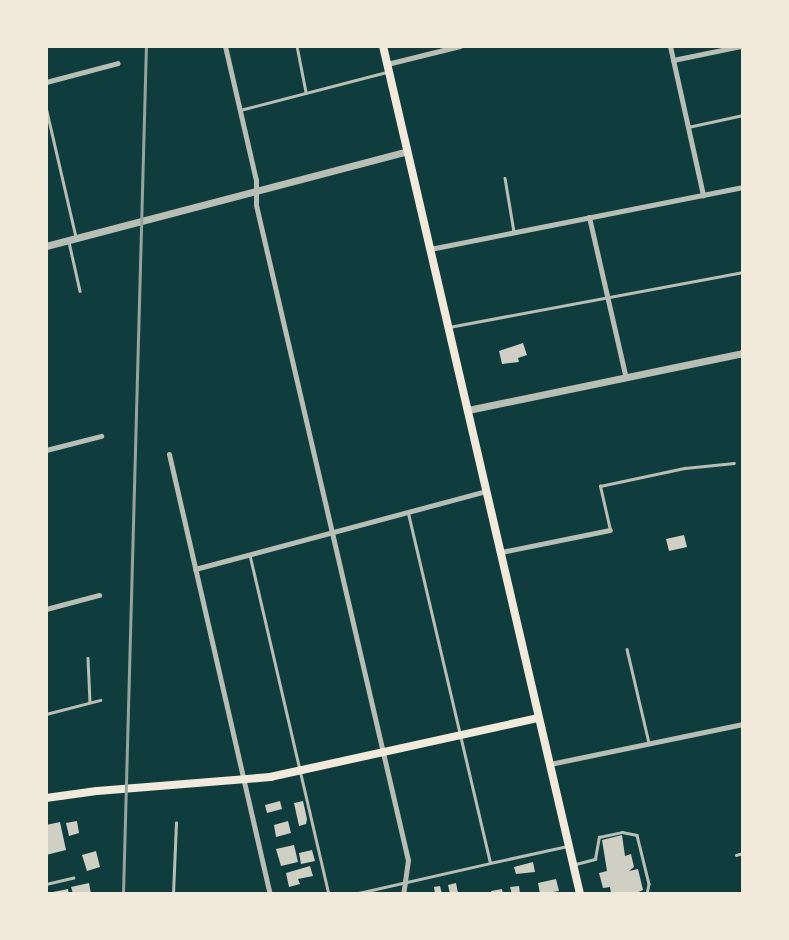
<!DOCTYPE html>
<style>
body{margin:0}
#map{position:relative;width:789px;height:940px;overflow:hidden;background:#0f3d3e;font-family:Poppins,sans-serif}
div>[style]{position:absolute}
[style*='--x']{left:calc(var(--x)*1px);top:calc(var(--y)*1px);width:calc(var(--w)*1px);rotate:calc(var(--a)*1deg)}
.building>*{inset:0;background:#cfcfc3}
.service>*{height:2.5px;margin:-1.25px;padding:0 1.25px;transform-origin:1.25px;border-radius:1.25px;background:#b8beb3}
.minor>*{height:5px;margin:-2.5px;padding:0 2.5px;transform-origin:2.5px;border-radius:2.5px;background:#b8beb3}
.tertiary>*{height:7px;margin:-3.5px;padding:0 3.5px;transform-origin:3.5px;border-radius:3.5px;background:#b8beb3}
.secondary>*{height:8px;margin:-4px;padding:0 4px;transform-origin:4px;border-radius:4px;background:#f1e9da}
.rail>*{height:2.5px;margin:-1.25px;padding:0 1.25px;transform-origin:1.25px;border-radius:1.25px;background:#97a49c}
span{translate:-50% -50%;white-space:nowrap;text-align:center;line-height:1.15;-webkit-text-stroke:4px #f1e9da;paint-order:stroke}
.frame{position:absolute;inset:0;border:48px solid #f1e9da;pointer-events:none}
</style>
<div id="map">
<div class="building">
<div style="clip-path:polygon(523px 343px,527px 355px,518px 358px,519px 362px,502px 364px,499px 351px)"></div>
<div style="clip-path:polygon(684px 535px,687px 547px,669px 551px,666px 539px)"></div>
<div style="clip-path:polygon(280px 801px,282px 809px,267px 813px,265px 805px)"></div>
<div style="clip-path:polygon(303px 801px,307px 819px,306px 824px,299px 826px,294px 803px)"></div>
<div style="clip-path:polygon(77px 821px,79px 833px,69px 836px,66px 823px)"></div>
<div style="clip-path:polygon(288px 821px,291px 833px,276px 837px,274px 825px)"></div>
<div style="clip-path:polygon(60px 822px,66px 850px,46px 855px,46px 825px)"></div>
<div style="clip-path:polygon(622px 835px,625px 856px,631px 854px,634px 867px,629px 871px,638px 869px,643px 890px,634px 894px,611px 894px,610px 887px,603px 888px,599px 873px,607px 871px,602px 840px)"></div>
<div style="clip-path:polygon(294px 845px,298px 862px,281px 866px,276px 849px)"></div>
<div style="clip-path:polygon(312px 850px,315px 861px,301px 864px,299px 853px)"></div>
<div style="clip-path:polygon(96px 851px,100px 867px,87px 871px,82px 855px)"></div>
<div style="clip-path:polygon(533px 862px,535px 872px,516px 874px,514px 867px)"></div>
<div style="clip-path:polygon(310px 866px,313px 876px,298px 879px,300px 884px,289px 887px,286px 873px)"></div>
<div style="clip-path:polygon(556px 879px,559px 891px,540px 894px,538px 883px)"></div>
<div style="clip-path:polygon(89px 883px,91px 894px,73px 894px,71px 887px)"></div>
<div style="clip-path:polygon(456px 883px,458px 893px,450px 894px,448px 885px)"></div>
<div style="clip-path:polygon(440px 886px,442px 894px,435px 894px,434px 887px)"></div>
<div style="clip-path:polygon(519px 886px,520px 894px,512px 894px,510px 887px)"></div>
<div style="clip-path:polygon(68px 889px,69px 894px,48px 894px,48px 893px)"></div>
<div style="clip-path:polygon(502px 889px,503px 894px,492px 894px,491px 891px)"></div>
</div>
<div class="service">
<div style="--x:297;--y:46;--w:47;--a:78.9"></div>
<div style="--x:46;--y:107;--w:133;--a:77"></div>
<div style="--x:240;--y:110;--w:152;--a:-14.5"></div>
<div style="--x:688;--y:127;--w:56;--a:-12.3"></div>
<div style="--x:505;--y:178;--w:55;--a:80.5"></div>
<div style="--x:69;--y:242;--w:50;--a:77.3"></div>
<div style="--x:449;--y:327;--w:299;--a:-10.6"></div>
<div style="--x:610;--y:530;--w:45;--a:-102.8"></div>
<div style="--x:600;--y:486;--w:87;--a:-12"></div>
<div style="--x:685;--y:468;--w:49;--a:-5.8"></div>
<div style="--x:250;--y:555;--w:348;--a:76.9"></div>
<div style="--x:627;--y:649;--w:97;--a:76.8"></div>
<div style="--x:88;--y:658;--w:44;--a:87.4"></div>
<div style="--x:46;--y:714;--w:56;--a:-14.5"></div>
<div style="--x:736;--y:855;--w:7;--a:-16"></div>
<div style="--x:490;--y:863;--w:79;--a:-12.4"></div>
<div style="--x:576;--y:864;--w:20;--a:-15"></div>
<div style="--x:595;--y:859;--w:22;--a:-80"></div>
<div style="--x:599;--y:837;--w:24;--a:-12"></div>
<div style="--x:622;--y:832;--w:15;--a:11"></div>
<div style="--x:637;--y:835;--w:50;--a:76.2"></div>
<div style="--x:649;--y:884;--w:10;--a:101"></div>
<div style="--x:46;--y:884;--w:28;--a:-13"></div>
<div style="--x:173;--y:894;--w:71;--a:-87.6"></div>
<div style="--x:354;--y:894;--w:139;--a:-12.8"></div>
<div style="--x:490;--y:863;--w:359;--a:-103.2"></div>
</div>
<div class="minor">
<div style="--x:225;--y:46;--w:138;--a:77"></div>
<div style="--x:256;--y:180;--w:25;--a:90"></div>
<div style="--x:256;--y:205;--w:672;--a:76.94"></div>
<div style="--x:408;--y:860;--w:34;--a:98"></div>
<div style="--x:670;--y:46;--w:153;--a:77.5"></div>
<div style="--x:673;--y:60;--w:69;--a:-11.6"></div>
<div style="--x:387;--y:64;--w:75;--a:-13.9"></div>
<div style="--x:46;--y:82;--w:74;--a:-14.8"></div>
<div style="--x:589;--y:217;--w:165;--a:77.1"></div>
<div style="--x:430;--y:249;--w:319;--a:-11.2"></div>
<div style="--x:46;--y:450;--w:57;--a:-14.3"></div>
<div style="--x:169;--y:454;--w:451;--a:77.1"></div>
<div style="--x:501;--y:552;--w:111;--a:-11.4"></div>
<div style="--x:195;--y:569;--w:301;--a:-15"></div>
<div style="--x:46;--y:609;--w:55;--a:-14.8"></div>
<div style="--x:550;--y:764;--w:197;--a:-11.7"></div>
</div>
<div class="tertiary">
<div style="--x:46;--y:246;--w:373;--a:-14.7"></div>
<div style="--x:468;--y:410;--w:281;--a:-11.7"></div>
</div>
<div class="secondary">
<div style="--x:383;--y:46;--w:871;--a:76.92"></div>
<div style="--x:46;--y:798;--w:51;--a:-7.8"></div>
<div style="--x:97;--y:791;--w:174;--a:-4.6"></div>
<div style="--x:270;--y:777;--w:275;--a:-12.4"></div>
</div>
<div class="rail">
<div style="--x:123;--y:894;--w:848;--a:-88.45"></div>
</div>
<div class="frame"></div>
</div>
